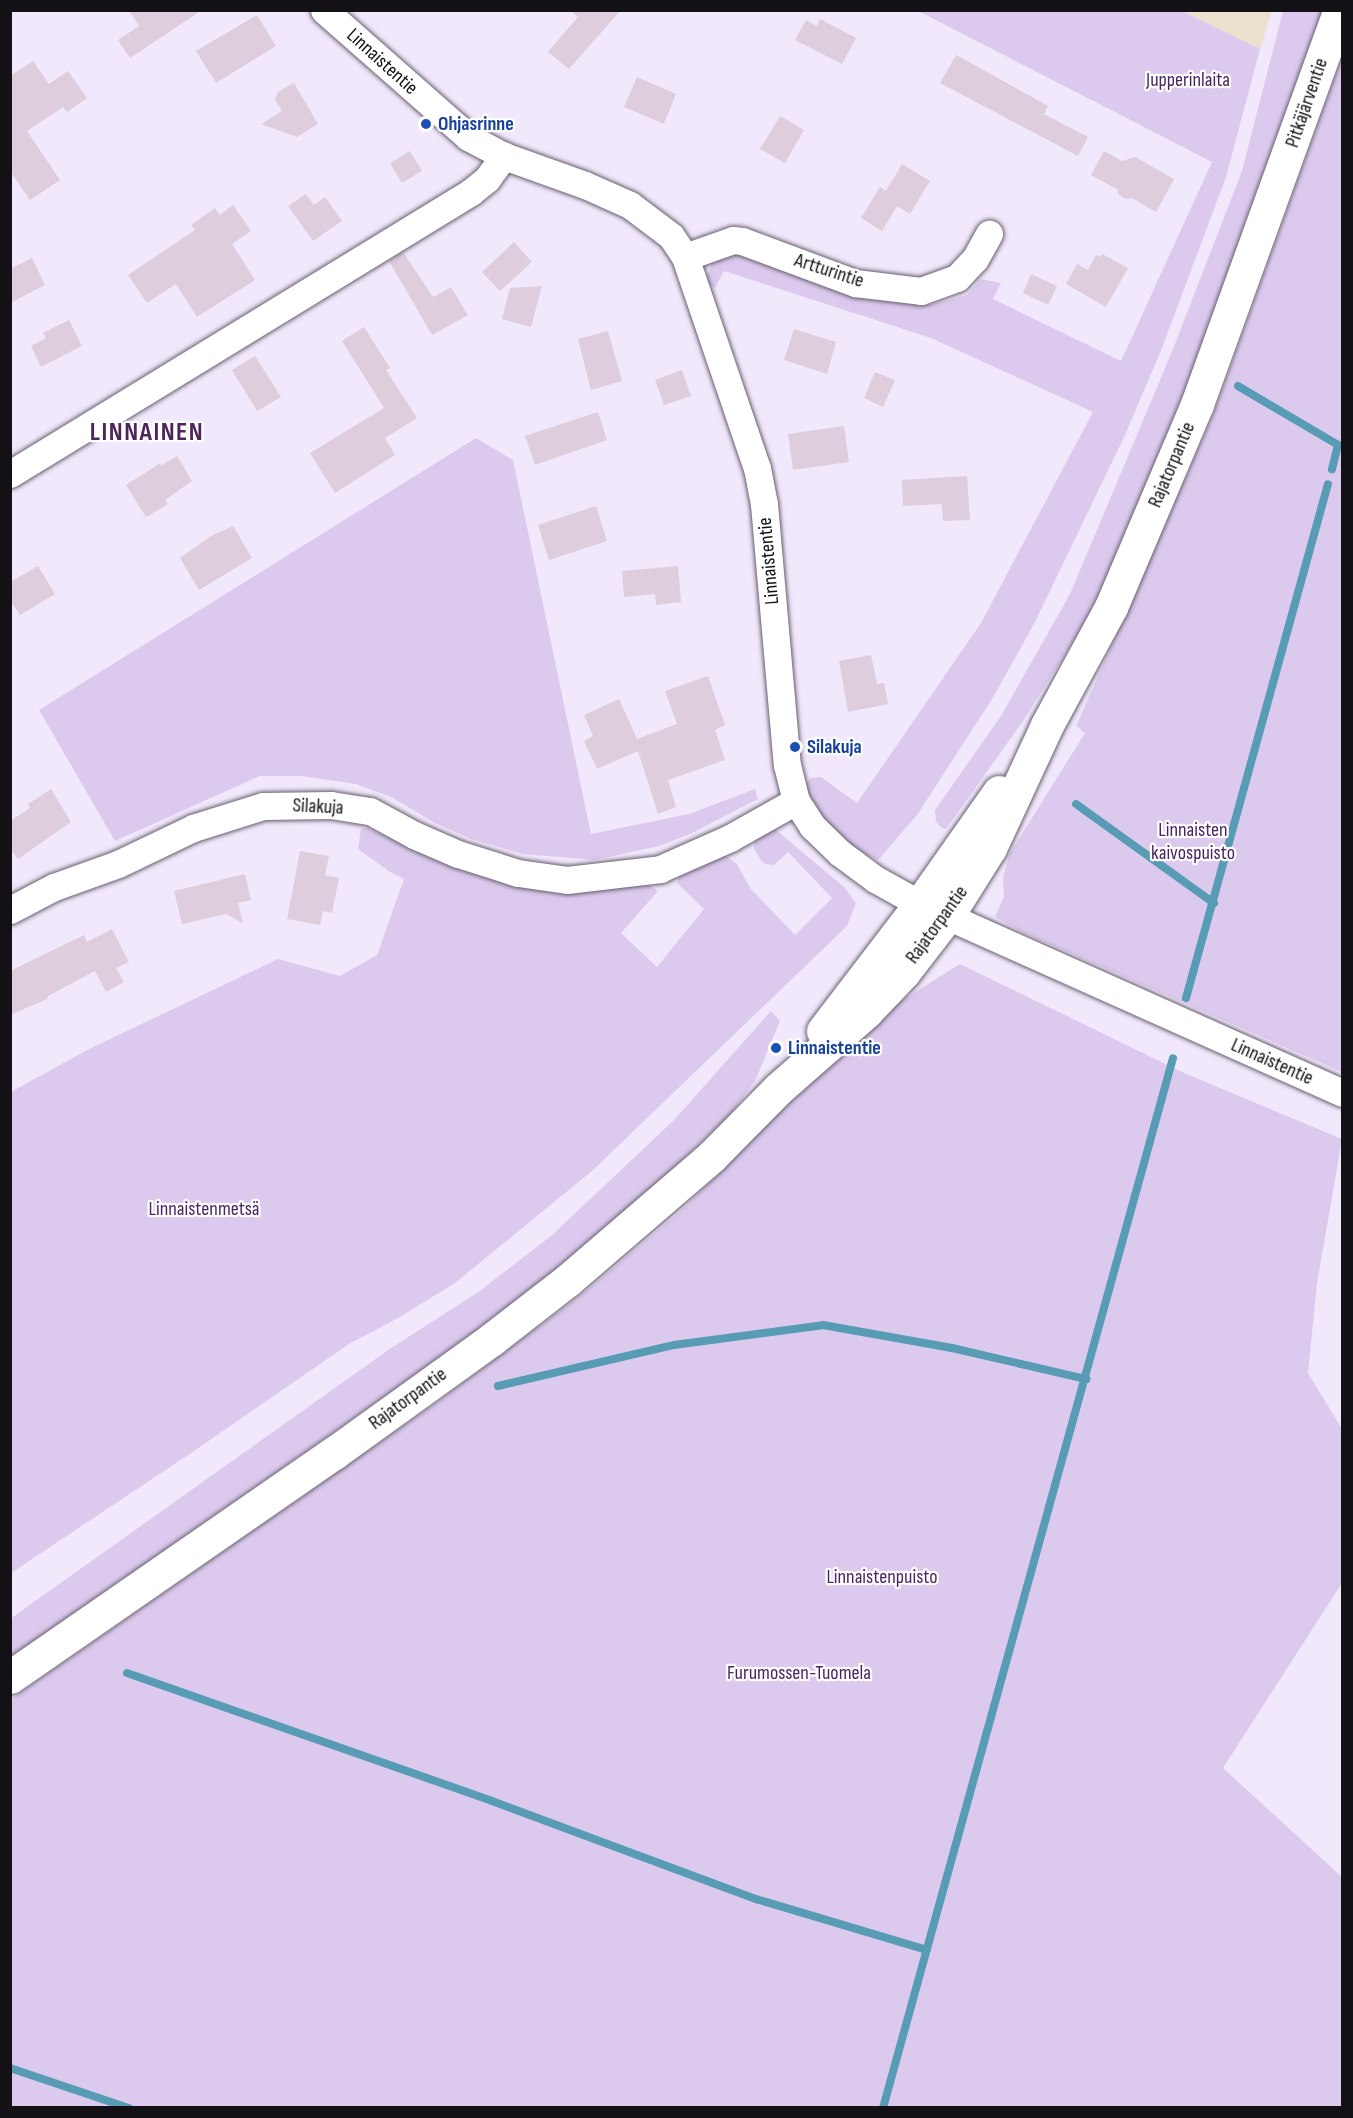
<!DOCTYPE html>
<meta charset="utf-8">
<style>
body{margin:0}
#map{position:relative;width:1353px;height:2118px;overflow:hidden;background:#f2e8fc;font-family:"Sofia Sans Condensed",sans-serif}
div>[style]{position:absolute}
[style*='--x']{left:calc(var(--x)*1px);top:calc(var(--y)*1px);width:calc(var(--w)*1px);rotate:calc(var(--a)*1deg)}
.commercial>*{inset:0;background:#ebe2cd}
.green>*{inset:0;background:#dccaee}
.stream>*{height:8px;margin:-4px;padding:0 4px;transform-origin:4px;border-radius:4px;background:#579bb4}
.building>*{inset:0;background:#ddcddd}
.roads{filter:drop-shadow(0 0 2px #685f70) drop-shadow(0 0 2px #685f70)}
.minor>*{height:27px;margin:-13.5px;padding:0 13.5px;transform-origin:13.5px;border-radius:13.5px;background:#fff}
.primary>*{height:33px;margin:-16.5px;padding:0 16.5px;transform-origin:16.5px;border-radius:16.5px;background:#fff}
.dots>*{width:16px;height:16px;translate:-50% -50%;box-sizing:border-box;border:3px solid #fff;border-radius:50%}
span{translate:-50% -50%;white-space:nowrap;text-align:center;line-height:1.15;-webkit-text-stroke:4.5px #fff;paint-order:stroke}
.street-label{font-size:20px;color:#131016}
.park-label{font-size:20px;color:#482462}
.transit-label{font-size:20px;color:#164399;font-weight:700}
.left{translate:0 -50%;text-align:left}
.district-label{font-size:26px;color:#4e255a;font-weight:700;letter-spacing:1.5px}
.frame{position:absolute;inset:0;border:12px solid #131016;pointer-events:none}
</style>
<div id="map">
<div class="commercial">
<div style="clip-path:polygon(1182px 11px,1272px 11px,1260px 49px)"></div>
</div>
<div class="green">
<div style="clip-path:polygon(918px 11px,1182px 11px,1260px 49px,1226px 177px,1162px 348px,1125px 435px,1035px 622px,994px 696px,917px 815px,878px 860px,852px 848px,826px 823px,804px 785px,811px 778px,821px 777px,857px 803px,981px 623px,1093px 412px,931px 338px,724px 271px,715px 288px,705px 282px,712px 263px,737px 247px,914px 304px,930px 305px,967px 295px,981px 279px,1001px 283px,993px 299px,1121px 361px,1212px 162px)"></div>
<div style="clip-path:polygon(1283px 11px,1328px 11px,1163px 455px,1100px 599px,1023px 721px,946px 829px,942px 828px,936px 822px,935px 810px,1001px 716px,1070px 594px,1171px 354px,1242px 171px)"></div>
<div style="clip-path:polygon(1342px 58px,1342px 1072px,1020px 931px,995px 917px,1004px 896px,1003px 877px,1010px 853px,1085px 733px,1076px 726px,1214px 413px)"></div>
<div style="clip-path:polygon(476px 438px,513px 460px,591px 834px,689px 814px,755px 789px,758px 799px,690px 834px,659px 846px,595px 860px,523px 854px,471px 839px,435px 823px,393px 798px,356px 784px,301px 776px,260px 776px,115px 841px,39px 710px)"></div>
<div style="clip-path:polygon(367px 828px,417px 849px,645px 882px,658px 891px,621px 933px,657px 967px,704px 909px,677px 883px,680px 873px,716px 857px,725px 855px,737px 864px,750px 888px,795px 935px,832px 898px,788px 852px,774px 865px,765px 864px,759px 858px,754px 848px,755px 839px,768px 829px,775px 829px,782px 835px,844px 887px,856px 903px,847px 926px,592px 1171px,455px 1283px,400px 1317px,349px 1344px,191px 1453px,11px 1573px,11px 1092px,87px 1050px,278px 959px,340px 976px,377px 955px,404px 879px,390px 872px,358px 849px,361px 829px)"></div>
<div style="clip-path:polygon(960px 964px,1184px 1073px,1342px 1139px,1317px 1284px,1308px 1373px,1342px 1429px,1342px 1583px,1223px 1768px,1342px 1877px,1342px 2107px,11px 2107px,10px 1700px,431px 1407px,579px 1297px,682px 1210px,778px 1114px,901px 1001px)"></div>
<div style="clip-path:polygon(771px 1011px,780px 1021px,755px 1081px,729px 1116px,655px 1186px,568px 1262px,424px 1369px,11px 1658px,10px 1619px,391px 1348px,477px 1293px,551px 1236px,674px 1120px)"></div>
</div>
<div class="stream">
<div style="--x:1238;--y:386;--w:116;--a:30.5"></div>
<div style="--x:1338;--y:445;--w:25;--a:104"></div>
<div style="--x:1076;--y:804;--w:170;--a:35.7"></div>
<div style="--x:1186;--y:998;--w:533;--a:-74.56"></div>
<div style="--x:498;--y:1386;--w:181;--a:-13.1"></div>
<div style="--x:674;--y:1345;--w:150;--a:-7.6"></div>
<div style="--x:823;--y:1325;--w:131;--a:10.1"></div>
<div style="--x:952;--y:1348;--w:138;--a:13"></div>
<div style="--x:127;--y:1673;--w:387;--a:19.3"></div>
<div style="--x:492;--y:1801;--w:282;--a:20.4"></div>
<div style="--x:756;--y:1899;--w:178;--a:16.6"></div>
<div style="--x:10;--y:2068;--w:126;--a:18.6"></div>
<div style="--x:883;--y:2108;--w:1089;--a:-74.56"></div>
</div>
<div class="building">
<div style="clip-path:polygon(129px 10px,202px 10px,130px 58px,118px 40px,139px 26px)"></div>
<div style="clip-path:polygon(570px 10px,621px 10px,569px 69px,548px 52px,578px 17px)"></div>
<div style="clip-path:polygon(257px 15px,276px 46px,216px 83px,196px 51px)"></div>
<div style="clip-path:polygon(820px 19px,856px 38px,842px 64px,795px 40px,806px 20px,817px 26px)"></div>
<div style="clip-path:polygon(956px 55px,1048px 106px,1044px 114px,1088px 137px,1078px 156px,940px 83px)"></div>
<div style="clip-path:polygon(33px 61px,49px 84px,68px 71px,87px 98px,67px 112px,63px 107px,27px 131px,60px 180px,30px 200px,10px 171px,10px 76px)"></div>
<div style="clip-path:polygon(637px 77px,676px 94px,664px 124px,624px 107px)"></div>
<div style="clip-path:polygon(294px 83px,318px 124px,297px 137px,261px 124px,282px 111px,275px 100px,278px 92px)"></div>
<div style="clip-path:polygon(780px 116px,804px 130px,785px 163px,760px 149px)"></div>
<div style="clip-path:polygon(410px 151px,422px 171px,402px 183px,390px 163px)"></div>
<div style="clip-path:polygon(1104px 151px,1122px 161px,1135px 157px,1174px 179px,1156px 212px,1132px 198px,1126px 199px,1119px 195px,1117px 189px,1091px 175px)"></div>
<div style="clip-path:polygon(902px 164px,930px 181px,910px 214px,897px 206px,882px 231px,861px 218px,880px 187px,886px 191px)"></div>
<div style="clip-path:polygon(306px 194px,314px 205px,325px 197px,342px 221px,313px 241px,288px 206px)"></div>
<div style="clip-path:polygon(233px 205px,251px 231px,232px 244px,255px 280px,197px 317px,176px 284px,147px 303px,128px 275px,195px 230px,191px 225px,215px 208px,220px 215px)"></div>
<div style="clip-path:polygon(514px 242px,532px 262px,500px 291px,482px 272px)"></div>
<div style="clip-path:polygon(403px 252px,433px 297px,451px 287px,468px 315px,432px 335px,389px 261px)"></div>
<div style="clip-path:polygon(1102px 254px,1128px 268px,1106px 307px,1066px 284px,1077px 264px,1088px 270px,1096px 255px,1100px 257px)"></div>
<div style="clip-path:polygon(32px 258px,45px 285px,10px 303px,10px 269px)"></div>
<div style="clip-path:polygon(1031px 274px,1057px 286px,1048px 305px,1023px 293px)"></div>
<div style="clip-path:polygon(542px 286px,531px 327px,502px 319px,510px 288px)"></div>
<div style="clip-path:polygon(69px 320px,82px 346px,41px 367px,31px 346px,46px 338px,43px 333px)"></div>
<div style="clip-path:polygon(364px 327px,390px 368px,386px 370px,417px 418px,385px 438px,395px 455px,335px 493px,310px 453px,384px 408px,342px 341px)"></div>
<div style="clip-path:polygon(794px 329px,836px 342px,827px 374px,784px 360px)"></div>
<div style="clip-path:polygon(608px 331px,622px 381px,591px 390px,578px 339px)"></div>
<div style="clip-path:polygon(255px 356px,281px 397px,257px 411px,232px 370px)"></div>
<div style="clip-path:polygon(682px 370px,691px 396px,664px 405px,655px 380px)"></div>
<div style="clip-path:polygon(875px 372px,895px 380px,883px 407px,864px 398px)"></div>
<div style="clip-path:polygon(598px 412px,607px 440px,535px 465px,525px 436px)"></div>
<div style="clip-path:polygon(844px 426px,849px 462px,793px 470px,788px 434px)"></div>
<div style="clip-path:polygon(177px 456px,192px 481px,165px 500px,168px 504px,146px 517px,126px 485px,159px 464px,162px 465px)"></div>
<div style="clip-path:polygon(967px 476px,970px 520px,943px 521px,942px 504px,903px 506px,902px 480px)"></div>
<div style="clip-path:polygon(596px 506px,607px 541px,549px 560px,538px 525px)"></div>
<div style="clip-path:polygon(233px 526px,252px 558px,199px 590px,180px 558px,211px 536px)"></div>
<div style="clip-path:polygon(38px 566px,55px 594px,20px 615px,10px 600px,10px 582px)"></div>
<div style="clip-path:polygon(678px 566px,681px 602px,656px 605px,655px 594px,624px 597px,622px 571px)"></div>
<div style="clip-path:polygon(871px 655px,877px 684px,884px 683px,888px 704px,848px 712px,839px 661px)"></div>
<div style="clip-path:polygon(708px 676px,725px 725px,715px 730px,725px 760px,668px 780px,676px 807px,658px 814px,638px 751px,597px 769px,584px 741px,593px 736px,584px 715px,619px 699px,637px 739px,677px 724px,665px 691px)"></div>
<div style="clip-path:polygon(51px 789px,71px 822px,18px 859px,10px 848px,10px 821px,30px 808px,28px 804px)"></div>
<div style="clip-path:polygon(300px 851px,329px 856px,325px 875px,339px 878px,332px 913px,323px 911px,320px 925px,287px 919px)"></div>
<div style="clip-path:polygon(245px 874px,251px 900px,238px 903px,243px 923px,226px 914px,182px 924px,174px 891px)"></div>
<div style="clip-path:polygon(112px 929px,129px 962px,116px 968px,124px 982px,106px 992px,95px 971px,48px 996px,47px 999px,10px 1015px,10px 974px,14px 969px,84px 935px,87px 942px)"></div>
</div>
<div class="roads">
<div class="minor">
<div style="--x:324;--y:10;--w:192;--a:41.4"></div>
<div style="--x:468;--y:137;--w:41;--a:27.8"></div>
<div style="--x:504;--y:156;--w:86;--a:19.7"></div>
<div style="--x:585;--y:185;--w:49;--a:24"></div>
<div style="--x:630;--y:205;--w:51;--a:37.1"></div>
<div style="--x:671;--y:236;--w:25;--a:56"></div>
<div style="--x:685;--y:257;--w:223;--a:71.2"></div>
<div style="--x:757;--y:468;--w:37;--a:79"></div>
<div style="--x:764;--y:504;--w:262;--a:85"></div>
<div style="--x:787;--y:765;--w:37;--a:76"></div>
<div style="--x:796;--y:801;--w:30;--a:57"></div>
<div style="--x:812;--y:826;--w:39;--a:44"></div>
<div style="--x:840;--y:853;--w:44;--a:36.6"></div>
<div style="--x:875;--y:879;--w:51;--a:29.1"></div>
<div style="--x:920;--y:904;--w:462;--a:24.1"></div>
<div style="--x:685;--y:257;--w:51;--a:-19.5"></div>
<div style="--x:733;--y:240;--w:9;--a:6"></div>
<div style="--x:742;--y:241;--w:121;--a:20.4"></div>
<div style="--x:855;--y:283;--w:66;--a:6.9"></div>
<div style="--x:921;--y:291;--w:38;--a:-20"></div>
<div style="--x:957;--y:278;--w:26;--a:-47"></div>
<div style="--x:975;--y:259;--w:29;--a:-61"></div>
<div style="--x:10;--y:474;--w:540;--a:-31.45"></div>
<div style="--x:471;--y:192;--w:21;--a:-39"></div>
<div style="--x:487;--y:179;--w:29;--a:-54"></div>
<div style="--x:10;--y:910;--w:50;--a:-27.6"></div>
<div style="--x:54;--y:887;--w:68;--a:-19.8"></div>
<div style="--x:118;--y:864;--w:83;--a:-25.6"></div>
<div style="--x:193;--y:828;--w:73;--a:-17.4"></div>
<div style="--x:263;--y:806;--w:68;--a:-0.8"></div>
<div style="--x:331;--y:805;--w:39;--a:9"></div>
<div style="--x:370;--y:811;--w:50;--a:28.6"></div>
<div style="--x:414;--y:835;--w:48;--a:23.4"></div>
<div style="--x:458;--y:854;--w:63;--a:17.6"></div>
<div style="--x:518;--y:873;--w:49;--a:8.1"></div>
<div style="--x:567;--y:880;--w:94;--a:-6.7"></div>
<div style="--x:660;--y:869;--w:77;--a:-23.9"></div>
<div style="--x:730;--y:838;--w:76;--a:-29.3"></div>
</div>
<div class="primary">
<div style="--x:823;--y:1031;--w:160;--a:-52.6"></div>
<div style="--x:920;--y:904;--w:137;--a:-54.8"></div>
<div style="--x:10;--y:1677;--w:394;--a:-34.7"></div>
<div style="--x:334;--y:1453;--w:195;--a:-35.8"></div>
<div style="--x:492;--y:1339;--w:96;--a:-37.8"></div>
<div style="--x:568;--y:1280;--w:189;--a:-40.7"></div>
<div style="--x:711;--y:1157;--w:95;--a:-45.4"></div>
<div style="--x:778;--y:1089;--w:118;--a:-41.2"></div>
<div style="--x:867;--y:1011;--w:54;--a:-46.5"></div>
<div style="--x:904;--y:972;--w:72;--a:-52.3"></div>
<div style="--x:948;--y:915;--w:79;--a:-57.9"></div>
<div style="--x:990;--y:848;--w:136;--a:-65.1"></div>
<div style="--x:1047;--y:725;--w:134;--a:-61.5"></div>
<div style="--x:1111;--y:607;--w:220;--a:-67"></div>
<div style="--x:1197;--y:404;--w:419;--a:-70.1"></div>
</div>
</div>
<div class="dots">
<div style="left:426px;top:124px;background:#1a4fb4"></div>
<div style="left:795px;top:747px;background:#1a4fb4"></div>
<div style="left:776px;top:1048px;background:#1a4fb4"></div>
</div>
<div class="street-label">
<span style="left:382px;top:62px;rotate:42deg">Linnaistentie</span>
<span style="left:1307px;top:103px;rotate:-71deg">Pitkäjärventie</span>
<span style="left:829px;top:271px;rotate:18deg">Artturintie</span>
<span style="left:1172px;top:465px;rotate:-67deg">Rajatorpantie</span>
<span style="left:769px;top:561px;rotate:-95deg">Linnaistentie</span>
<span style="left:318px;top:807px;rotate:3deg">Silakuja</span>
<span style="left:937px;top:925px;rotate:-54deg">Rajatorpantie</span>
<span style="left:1272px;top:1062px;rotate:24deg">Linnaistentie</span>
<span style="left:408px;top:1399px;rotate:-36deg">Rajatorpantie</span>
</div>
<div class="park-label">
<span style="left:1188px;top:80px">Jupperinlaita</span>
<span style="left:1193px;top:842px">Linnaisten<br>kaivospuisto</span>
<span style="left:204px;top:1209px">Linnaistenmetsä</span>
<span style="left:882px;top:1577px">Linnaistenpuisto</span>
<span style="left:799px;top:1673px">Furumossen-Tuomela</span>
</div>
<div class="transit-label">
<span class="left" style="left:438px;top:124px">Ohjasrinne</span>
<span class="left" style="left:807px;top:747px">Silakuja</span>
<span class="left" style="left:788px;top:1048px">Linnaistentie</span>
</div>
<div class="district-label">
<span style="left:147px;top:433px">LINNAINEN</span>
</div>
<div class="frame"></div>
</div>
